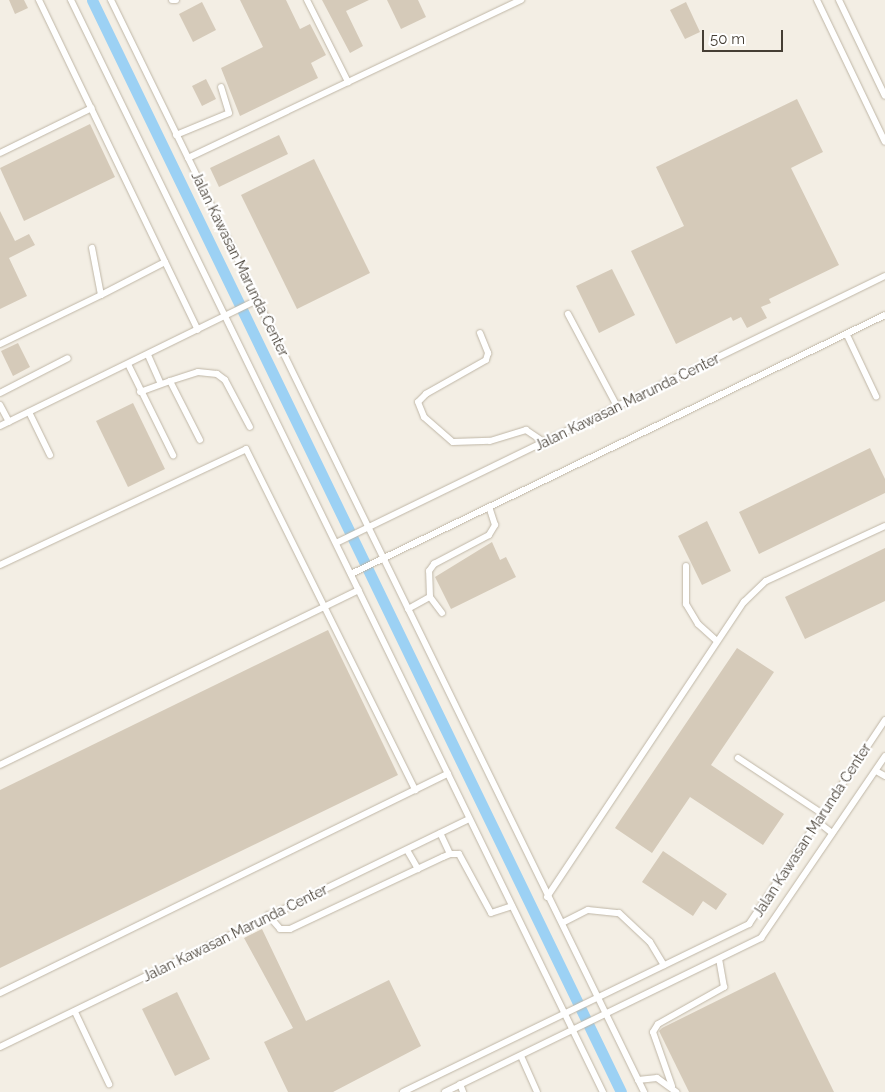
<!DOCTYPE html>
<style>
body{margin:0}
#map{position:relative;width:885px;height:1092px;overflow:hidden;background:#f3eee4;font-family:Raleway,sans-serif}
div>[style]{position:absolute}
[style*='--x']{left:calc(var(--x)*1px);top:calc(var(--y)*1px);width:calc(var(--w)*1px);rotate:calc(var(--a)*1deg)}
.canal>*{height:11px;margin:-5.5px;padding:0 5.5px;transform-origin:5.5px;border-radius:5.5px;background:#9cd1f4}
.building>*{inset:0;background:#d5cab9}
.roads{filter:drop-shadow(0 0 1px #bfb6a6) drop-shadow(0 0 1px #bfb6a6)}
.service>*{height:6px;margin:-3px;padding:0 3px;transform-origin:3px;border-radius:3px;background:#fff}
span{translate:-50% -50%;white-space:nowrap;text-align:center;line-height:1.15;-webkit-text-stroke:4.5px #fff;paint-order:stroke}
.street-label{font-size:14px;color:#453e34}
.scale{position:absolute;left:702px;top:30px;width:81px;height:22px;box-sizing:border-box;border:2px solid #453e34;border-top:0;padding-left:6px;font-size:15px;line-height:18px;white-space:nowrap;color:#453e34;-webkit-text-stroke:4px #fff;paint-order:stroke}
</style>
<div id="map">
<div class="canal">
<div style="--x:92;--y:0;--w:1213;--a:64.15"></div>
</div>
<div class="building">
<div style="clip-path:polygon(9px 0,24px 0,28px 8px,15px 14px)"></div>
<div style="clip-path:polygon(240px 0,286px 0,300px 29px,310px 24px,326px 55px,311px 63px,318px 78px,240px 116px,221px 68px,263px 47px)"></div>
<div style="clip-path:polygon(322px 0,369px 0,346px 11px,363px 46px,350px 53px)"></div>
<div style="clip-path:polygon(387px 0,418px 0,426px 17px,401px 29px)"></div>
<div style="clip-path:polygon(202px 2px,216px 30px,193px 42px,179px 14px)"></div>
<div style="clip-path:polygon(686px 2px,700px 32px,685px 39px,670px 10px)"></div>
<div style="clip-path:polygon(206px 79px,216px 99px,202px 106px,192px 86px)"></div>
<div style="clip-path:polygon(797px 99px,823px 152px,791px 168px,839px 265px,769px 299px,771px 303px,761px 307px,767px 318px,747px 328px,741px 317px,733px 321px,731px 317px,676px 344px,631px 251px,684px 226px,656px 167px)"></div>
<div style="clip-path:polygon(90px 124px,115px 177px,24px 221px,0 168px)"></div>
<div style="clip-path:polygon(279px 135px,288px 154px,219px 187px,210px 168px)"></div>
<div style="clip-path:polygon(314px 159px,370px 273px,297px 309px,241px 195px)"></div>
<div style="clip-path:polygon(0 211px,15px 241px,29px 234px,35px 245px,9px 258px,27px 296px,0 309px)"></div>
<div style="clip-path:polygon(612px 269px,635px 315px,599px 333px,576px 286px)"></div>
<div style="clip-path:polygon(18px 343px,30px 367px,13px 376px,1px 351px)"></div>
<div style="clip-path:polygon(133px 403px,165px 469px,128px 487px,96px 421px)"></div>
<div style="clip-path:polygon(870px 448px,885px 479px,885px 493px,759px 554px,739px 512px)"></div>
<div style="clip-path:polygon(707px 521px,731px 571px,702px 585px,678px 536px)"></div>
<div style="clip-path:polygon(492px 542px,500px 560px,506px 557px,516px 577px,451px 609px,435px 577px)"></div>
<div style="clip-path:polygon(885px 548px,885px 601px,805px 639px,785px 597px)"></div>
<div style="clip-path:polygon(328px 630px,398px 775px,0 968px,0 790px)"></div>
<div style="clip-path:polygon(737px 648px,774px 672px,711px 765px,784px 814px,763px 845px,690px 797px,652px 853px,615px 828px)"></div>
<div style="clip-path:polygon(663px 851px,727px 894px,716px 910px,703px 901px,693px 916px,642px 882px)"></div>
<div style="clip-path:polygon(262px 929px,306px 1021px,389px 980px,421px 1046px,333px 1092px,288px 1092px,264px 1042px,293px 1028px,244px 938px)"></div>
<div style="clip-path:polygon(775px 972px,834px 1092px,689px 1092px,659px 1031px,662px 1028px)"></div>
<div style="clip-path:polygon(177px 992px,210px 1059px,175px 1076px,142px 1009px)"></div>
</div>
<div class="roads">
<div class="service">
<div style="--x:39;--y:0;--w:366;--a:64.3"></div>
<div style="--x:71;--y:0;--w:1215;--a:64.03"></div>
<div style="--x:111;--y:0;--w:1215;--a:63.98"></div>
<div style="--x:172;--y:0;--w:4;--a:0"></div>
<div style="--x:307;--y:0;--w:92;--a:63.4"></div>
<div style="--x:817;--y:0;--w:157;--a:64.4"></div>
<div style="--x:839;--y:0;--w:106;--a:64.4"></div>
<div style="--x:176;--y:135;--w:57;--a:-22.5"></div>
<div style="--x:229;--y:113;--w:27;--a:-107"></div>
<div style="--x:0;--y:153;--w:102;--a:-26.1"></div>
<div style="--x:188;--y:158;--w:369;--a:-25.4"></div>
<div style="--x:101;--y:295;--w:72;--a:-27.3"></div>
<div style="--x:568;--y:314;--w:106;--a:62"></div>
<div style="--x:480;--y:333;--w:22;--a:68"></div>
<div style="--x:488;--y:353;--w:7;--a:106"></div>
<div style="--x:486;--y:360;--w:69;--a:150.5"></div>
<div style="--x:426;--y:394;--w:11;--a:135"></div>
<div style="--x:418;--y:402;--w:16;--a:68"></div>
<div style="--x:424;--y:417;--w:38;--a:41"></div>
<div style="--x:453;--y:442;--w:37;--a:-2"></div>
<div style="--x:490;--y:441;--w:38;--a:-17"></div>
<div style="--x:526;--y:430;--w:22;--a:34"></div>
<div style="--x:847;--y:335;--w:68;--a:64.6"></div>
<div style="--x:0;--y:344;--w:112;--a:-25.9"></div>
<div style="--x:101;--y:295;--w:48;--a:-100.8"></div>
<div style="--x:148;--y:355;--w:30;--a:66"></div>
<div style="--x:128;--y:364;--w:102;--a:63.7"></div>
<div style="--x:170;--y:381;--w:29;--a:-18"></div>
<div style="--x:198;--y:372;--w:19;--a:6"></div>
<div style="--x:217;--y:374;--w:10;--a:37"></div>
<div style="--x:225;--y:380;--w:53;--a:62"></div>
<div style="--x:140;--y:392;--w:32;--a:-20"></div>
<div style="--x:170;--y:381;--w:66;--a:63"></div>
<div style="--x:0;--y:393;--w:76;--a:-27.2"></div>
<div style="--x:0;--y:405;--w:19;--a:62"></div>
<div style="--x:29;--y:412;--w:48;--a:64"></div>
<div style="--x:0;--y:426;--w:286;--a:-26.1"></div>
<div style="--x:336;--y:543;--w:610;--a:-25.94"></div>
<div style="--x:0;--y:565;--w:272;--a:-25.2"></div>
<div style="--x:246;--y:449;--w:381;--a:63.6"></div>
<div style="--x:686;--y:566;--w:38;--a:90"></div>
<div style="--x:686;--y:604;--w:23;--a:59"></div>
<div style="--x:698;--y:624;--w:25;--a:42"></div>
<div style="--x:351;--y:574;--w:593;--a:-25.87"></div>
<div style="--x:430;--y:597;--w:20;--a:53"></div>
<div style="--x:408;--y:609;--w:25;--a:-29"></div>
<div style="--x:430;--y:597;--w:26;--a:-92"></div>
<div style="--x:429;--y:571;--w:9;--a:-54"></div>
<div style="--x:434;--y:564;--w:62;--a:-27.8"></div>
<div style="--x:489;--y:535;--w:12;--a:-59"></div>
<div style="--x:495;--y:525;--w:19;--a:-108"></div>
<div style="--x:738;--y:758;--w:102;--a:33.4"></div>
<div style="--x:0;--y:765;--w:399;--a:-26"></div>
<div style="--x:876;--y:771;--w:10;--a:29"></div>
<div style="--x:818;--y:822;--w:18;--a:38"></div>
<div style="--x:407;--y:850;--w:22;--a:60"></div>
<div style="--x:450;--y:854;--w:9;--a:0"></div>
<div style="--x:459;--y:854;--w:67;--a:61.5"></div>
<div style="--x:491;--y:913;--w:22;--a:-18"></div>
<div style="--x:547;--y:897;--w:355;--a:-56.3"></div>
<div style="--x:744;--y:602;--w:30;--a:-44"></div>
<div style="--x:766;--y:581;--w:131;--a:-24.8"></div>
<div style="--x:268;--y:915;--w:18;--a:49"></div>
<div style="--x:280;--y:929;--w:10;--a:0"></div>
<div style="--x:290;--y:929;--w:169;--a:-25.2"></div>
<div style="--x:443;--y:857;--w:8;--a:-23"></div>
<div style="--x:450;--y:854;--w:23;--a:-115"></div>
<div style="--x:562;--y:923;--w:29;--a:-27"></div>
<div style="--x:588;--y:910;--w:31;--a:6"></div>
<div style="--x:619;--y:913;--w:42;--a:43.1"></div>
<div style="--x:650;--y:942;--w:27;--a:59"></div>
<div style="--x:0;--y:993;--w:499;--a:-26.1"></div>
<div style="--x:75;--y:1012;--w:80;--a:64.7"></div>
<div style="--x:0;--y:1047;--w:521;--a:-25.93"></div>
<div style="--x:521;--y:1056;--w:39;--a:66"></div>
<div style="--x:638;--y:1080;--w:19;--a:-6"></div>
<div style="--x:657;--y:1078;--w:24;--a:36"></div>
<div style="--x:460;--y:1084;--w:9;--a:69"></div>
<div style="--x:672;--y:1086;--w:57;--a:-109.4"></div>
<div style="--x:653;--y:1032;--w:9;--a:-58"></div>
<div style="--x:658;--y:1024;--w:76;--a:-29.3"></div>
<div style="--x:724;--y:987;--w:27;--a:-100"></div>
<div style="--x:403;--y:1092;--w:385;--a:-25.9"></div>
<div style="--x:749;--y:924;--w:245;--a:-56.3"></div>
<div style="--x:445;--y:1092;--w:352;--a:-26"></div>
<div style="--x:761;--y:938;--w:220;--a:-55.7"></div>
</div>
</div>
<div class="street-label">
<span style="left:240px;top:264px;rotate:64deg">Jalan Kawasan Marunda Center</span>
<span style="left:627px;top:402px;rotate:-26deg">Jalan Kawasan Marunda Center</span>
<span style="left:812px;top:830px;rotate:-57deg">Jalan Kawasan Marunda Center</span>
<span style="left:235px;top:933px;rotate:-26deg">Jalan Kawasan Marunda Center</span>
</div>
<div class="scale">50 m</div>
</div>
